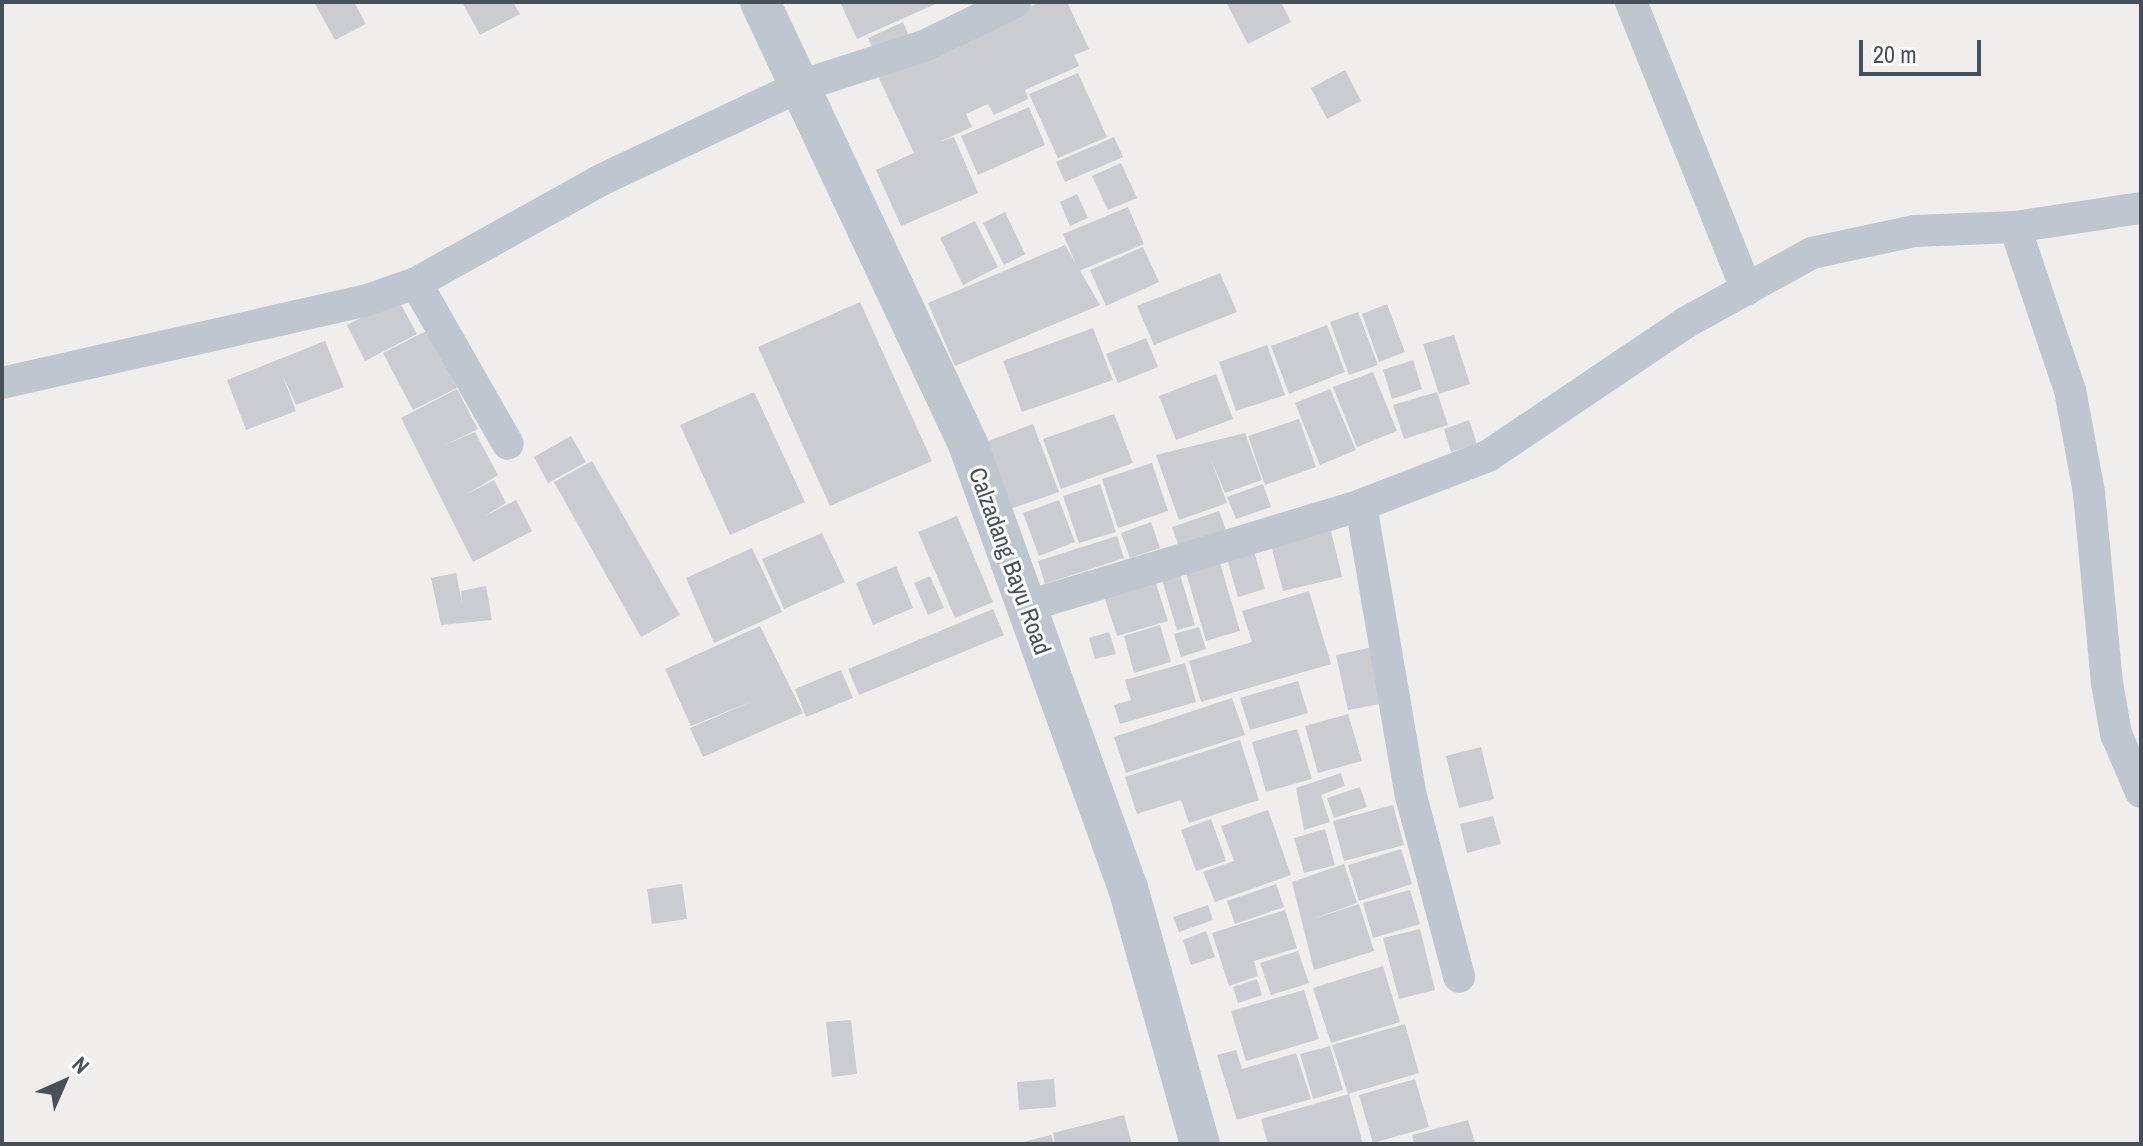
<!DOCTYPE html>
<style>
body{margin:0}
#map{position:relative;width:2143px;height:1146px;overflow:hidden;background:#f0eded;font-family:"Archivo Narrow",sans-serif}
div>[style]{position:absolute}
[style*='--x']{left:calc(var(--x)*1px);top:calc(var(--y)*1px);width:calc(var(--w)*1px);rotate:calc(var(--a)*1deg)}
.building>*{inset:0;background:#caccd2}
.minor>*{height:32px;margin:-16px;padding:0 16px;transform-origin:16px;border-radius:16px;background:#bfc6cf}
.tertiary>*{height:40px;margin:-20px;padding:0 20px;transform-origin:20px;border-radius:20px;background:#bfc6cf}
span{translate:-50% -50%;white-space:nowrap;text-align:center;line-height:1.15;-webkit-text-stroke:6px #fff;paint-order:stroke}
.street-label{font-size:24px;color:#474f59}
.frame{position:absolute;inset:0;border:4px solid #474f59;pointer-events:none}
.north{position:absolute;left:24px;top:1042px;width:80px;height:80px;-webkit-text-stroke:6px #fff;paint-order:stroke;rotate:45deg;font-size:22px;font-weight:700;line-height:32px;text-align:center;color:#474f59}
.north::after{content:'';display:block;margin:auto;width:28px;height:36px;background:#474f59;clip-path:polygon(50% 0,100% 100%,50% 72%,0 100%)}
.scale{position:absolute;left:1859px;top:40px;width:122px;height:36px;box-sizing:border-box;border:4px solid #474f59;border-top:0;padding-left:10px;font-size:24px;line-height:28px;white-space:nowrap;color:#474f59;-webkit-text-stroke:6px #fff;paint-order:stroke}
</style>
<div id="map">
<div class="building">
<div style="clip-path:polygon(314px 2px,354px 2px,366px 24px,335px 40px)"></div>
<div style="clip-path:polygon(462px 2px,513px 2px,520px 14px,480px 35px)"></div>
<div style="clip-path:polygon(840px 2px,940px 2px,857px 39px)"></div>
<div style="clip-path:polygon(1040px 2px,1067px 2px,1089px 49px,1074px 55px,1079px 66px,1025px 90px,1028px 99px,994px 115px,988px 104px,966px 114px,972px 127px,939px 142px,954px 137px,978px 193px,901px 226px,876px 170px,914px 153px,878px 76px)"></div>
<div style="clip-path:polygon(1226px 2px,1281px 2px,1291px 22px,1248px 44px)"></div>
<div style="clip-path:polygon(903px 22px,910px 39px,875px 54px,868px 38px)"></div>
<div style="clip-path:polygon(1345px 70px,1361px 101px,1327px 119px,1311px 88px)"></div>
<div style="clip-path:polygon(1078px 73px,1107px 137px,1058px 158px,1029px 94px)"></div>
<div style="clip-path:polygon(1029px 107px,1045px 145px,978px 175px,961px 136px)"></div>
<div style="clip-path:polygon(1114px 137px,1123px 157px,1065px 182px,1056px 162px)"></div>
<div style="clip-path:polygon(1121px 163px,1137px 198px,1108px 210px,1092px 176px)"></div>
<div style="clip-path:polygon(1077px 194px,1088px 218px,1070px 226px,1060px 202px)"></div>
<div style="clip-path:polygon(1128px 207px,1144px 244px,1079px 271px,1063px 234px)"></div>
<div style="clip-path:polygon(1005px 212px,1025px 254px,1004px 265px,983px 223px)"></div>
<div style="clip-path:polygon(975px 221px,998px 267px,963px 285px,940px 238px)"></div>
<div style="clip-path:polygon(1065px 245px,1100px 305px,955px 366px,928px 303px)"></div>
<div style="clip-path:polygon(1143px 247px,1159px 282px,1106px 306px,1090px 270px)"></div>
<div style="clip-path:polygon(1220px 273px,1237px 312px,1154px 345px,1137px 306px)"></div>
<div style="clip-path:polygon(398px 299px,417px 334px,365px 361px,347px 325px)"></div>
<div style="clip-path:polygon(860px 302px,932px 461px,830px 506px,758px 347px)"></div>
<div style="clip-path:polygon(1387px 304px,1405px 352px,1379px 362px,1362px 314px)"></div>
<div style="clip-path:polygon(1358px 312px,1378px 365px,1349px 375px,1330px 322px)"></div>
<div style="clip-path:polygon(1327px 325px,1345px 372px,1289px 394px,1271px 346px)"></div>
<div style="clip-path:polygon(1093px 328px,1113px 380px,1022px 412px,1003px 361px)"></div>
<div style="clip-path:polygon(428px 330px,457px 388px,413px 410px,383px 353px)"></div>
<div style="clip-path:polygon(1454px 335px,1470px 384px,1439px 394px,1423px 344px)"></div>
<div style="clip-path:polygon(1146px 338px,1158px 367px,1118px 383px,1106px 354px)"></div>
<div style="clip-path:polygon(325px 341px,344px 387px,296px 405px,282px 374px,296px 411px,246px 430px,227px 380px)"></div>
<div style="clip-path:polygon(1267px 345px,1285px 395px,1236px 411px,1219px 362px)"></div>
<div style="clip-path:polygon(1413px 360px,1422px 389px,1392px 399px,1383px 370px)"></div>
<div style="clip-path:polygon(1373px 372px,1397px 431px,1357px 447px,1333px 387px)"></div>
<div style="clip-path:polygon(1216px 374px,1233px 419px,1176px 440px,1159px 396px)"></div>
<div style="clip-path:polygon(457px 389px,478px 429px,443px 446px,475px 432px,498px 475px,467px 494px,494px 480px,506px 503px,485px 516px,516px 500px,532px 531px,473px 562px,401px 418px)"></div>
<div style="clip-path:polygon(1330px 389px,1356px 450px,1320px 465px,1295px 403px)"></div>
<div style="clip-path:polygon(754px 392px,805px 502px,730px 535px,680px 425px)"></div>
<div style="clip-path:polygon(1437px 392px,1448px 425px,1404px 439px,1393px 405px)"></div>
<div style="clip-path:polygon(1114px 414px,1133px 463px,1061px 489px,1043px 439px)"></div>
<div style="clip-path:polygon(1299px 419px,1316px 467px,1265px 485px,1248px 436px)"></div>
<div style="clip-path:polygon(1469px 420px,1477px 444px,1451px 452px,1444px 429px)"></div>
<div style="clip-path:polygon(1033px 424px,1059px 492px,1010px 509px,985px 442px)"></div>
<div style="clip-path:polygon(1245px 433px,1262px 480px,1225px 493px,1210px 457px,1227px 503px,1179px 520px,1156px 455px)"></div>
<div style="clip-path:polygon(571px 436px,586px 462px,548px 483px,534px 457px)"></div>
<div style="clip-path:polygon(592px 461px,680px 615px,641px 637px,554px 482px)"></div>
<div style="clip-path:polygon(1152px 463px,1168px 511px,1118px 528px,1102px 479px)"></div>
<div style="clip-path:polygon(1100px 484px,1116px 532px,1079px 543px,1063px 496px)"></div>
<div style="clip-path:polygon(1263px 484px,1271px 507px,1236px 519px,1227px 497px)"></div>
<div style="clip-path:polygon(1059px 500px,1075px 542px,1039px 556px,1023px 513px)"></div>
<div style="clip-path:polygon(1219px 511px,1226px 530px,1179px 547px,1172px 527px)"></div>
<div style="clip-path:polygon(957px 516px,993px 602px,955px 618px,918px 532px)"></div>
<div style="clip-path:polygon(1151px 522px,1160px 548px,1130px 558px,1121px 533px)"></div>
<div style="clip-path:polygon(1331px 531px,1342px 577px,1283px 591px,1271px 545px)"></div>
<div style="clip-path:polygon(822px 533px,845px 582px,784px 609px,762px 559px)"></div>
<div style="clip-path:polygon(1117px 536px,1124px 558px,1045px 584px,1038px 561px)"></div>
<div style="clip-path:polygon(752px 548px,782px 612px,714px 643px,686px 578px)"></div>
<div style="clip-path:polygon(1254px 551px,1265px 589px,1238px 597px,1227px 559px)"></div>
<div style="clip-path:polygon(1218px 556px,1240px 631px,1206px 641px,1184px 566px)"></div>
<div style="clip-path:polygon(896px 566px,913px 608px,873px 625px,856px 583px)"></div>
<div style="clip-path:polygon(456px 573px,462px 603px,461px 591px,486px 586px,492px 620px,441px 625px,431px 578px)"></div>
<div style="clip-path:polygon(1180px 574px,1195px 625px,1177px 630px,1162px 580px)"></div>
<div style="clip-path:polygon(930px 576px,944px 608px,928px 615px,914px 583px)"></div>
<div style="clip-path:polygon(1154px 577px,1168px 621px,1117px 636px,1103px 593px)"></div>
<div style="clip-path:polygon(1309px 591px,1331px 664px,1201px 702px,1189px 661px,1252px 642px,1242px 611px)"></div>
<div style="clip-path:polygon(993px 609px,1004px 635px,859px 695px,848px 669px)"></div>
<div style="clip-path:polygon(1160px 625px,1171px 662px,1134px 673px,1124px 636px)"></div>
<div style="clip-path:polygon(760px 626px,803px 713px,703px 757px,690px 728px,753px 701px,691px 726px,665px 669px)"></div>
<div style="clip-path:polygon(1199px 627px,1206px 649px,1181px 657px,1174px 634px)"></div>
<div style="clip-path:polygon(1109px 632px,1116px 654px,1095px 659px,1089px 638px)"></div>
<div style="clip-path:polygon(1378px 646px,1390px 702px,1348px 710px,1336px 655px)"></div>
<div style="clip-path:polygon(1185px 663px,1196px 702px,1120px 724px,1114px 705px,1131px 700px,1125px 680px)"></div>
<div style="clip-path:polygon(841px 670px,853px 698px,806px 717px,795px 689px)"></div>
<div style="clip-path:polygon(1298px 681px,1308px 713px,1250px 730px,1240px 698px)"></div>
<div style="clip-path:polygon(1232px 698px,1245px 735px,1126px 773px,1114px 737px)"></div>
<div style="clip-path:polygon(1348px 714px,1362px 761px,1318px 773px,1305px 726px)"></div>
<div style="clip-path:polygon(1297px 729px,1312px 779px,1266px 792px,1252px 742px)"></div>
<div style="clip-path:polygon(1240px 740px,1259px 800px,1189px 823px,1181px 800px,1137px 814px,1125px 777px)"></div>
<div style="clip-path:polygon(1481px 747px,1494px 799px,1459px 808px,1446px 756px)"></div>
<div style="clip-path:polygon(1341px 773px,1345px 786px,1321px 795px,1330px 822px,1304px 830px,1296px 788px)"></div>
<div style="clip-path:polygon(1360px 787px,1367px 807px,1334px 818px,1327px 798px)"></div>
<div style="clip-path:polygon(1393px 805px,1404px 845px,1344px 861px,1333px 821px)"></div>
<div style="clip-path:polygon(1268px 810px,1291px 875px,1215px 902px,1203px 872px,1234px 861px,1221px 826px)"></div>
<div style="clip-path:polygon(1493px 816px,1501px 844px,1467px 853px,1460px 824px)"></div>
<div style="clip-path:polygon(1211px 819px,1226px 861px,1196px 871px,1181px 830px)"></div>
<div style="clip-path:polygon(1325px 829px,1335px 865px,1304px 873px,1294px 838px)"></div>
<div style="clip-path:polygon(1401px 849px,1412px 884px,1359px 901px,1348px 865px)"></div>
<div style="clip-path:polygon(1344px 864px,1357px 903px,1310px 920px,1359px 904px,1374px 951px,1314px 970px,1292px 882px)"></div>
<div style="clip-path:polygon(682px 884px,687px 919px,652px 924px,647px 889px)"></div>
<div style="clip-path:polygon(1276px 884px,1284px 907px,1235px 924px,1227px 901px)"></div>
<div style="clip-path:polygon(1410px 890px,1420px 924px,1373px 938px,1363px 903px)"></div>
<div style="clip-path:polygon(1208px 905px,1213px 920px,1179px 932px,1173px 917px)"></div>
<div style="clip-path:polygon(1285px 910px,1297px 948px,1254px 961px,1258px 976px,1229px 986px,1212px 933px)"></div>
<div style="clip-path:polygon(1420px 929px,1435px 990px,1399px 999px,1383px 938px)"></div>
<div style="clip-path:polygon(1206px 931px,1215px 957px,1191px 965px,1183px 940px)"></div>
<div style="clip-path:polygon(1298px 951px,1309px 983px,1271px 995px,1260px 963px)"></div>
<div style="clip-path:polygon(1383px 966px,1400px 1022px,1331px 1043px,1313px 988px)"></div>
<div style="clip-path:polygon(1257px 979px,1262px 995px,1238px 1003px,1233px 987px)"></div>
<div style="clip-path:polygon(1304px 990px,1319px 1039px,1246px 1061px,1231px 1011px)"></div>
<div style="clip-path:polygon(851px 1020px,857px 1074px,832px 1077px,826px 1022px)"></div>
<div style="clip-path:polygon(1405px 1024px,1419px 1073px,1348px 1094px,1332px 1045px)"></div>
<div style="clip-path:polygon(1330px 1046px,1343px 1090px,1313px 1099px,1300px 1054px)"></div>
<div style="clip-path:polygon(1236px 1050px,1242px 1069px,1296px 1053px,1311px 1099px,1237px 1120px,1217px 1055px)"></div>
<div style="clip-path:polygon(1054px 1079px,1056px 1107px,1019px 1110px,1017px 1082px)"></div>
<div style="clip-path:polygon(1415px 1079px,1429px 1127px,1373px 1143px,1359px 1095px)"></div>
<div style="clip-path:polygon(1349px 1094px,1363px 1144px,1268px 1144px,1261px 1119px)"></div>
<div style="clip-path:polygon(1124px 1115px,1132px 1144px,1055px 1144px,1053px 1133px)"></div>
<div style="clip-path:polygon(1468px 1120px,1475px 1143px,1414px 1144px,1412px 1135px)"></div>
<div style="clip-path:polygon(1051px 1135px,1054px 1144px,1019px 1144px,1019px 1143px)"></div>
</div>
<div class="minor">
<div style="--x:1631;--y:2;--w:310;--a:68.1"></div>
<div style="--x:2015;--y:227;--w:172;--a:71.4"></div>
<div style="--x:2070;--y:390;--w:105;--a:79.5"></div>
<div style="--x:2089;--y:493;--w:191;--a:84.6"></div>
<div style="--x:2107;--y:683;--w:52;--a:80"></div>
<div style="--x:2116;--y:734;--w:63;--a:66.7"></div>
<div style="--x:416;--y:283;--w:185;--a:60.3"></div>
<div style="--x:2;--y:383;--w:371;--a:-12.8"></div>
<div style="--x:364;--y:301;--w:55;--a:-19.1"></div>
<div style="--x:416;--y:283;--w:214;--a:-29.1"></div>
<div style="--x:603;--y:179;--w:221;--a:-25.2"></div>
<div style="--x:803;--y:85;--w:127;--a:-17.9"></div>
<div style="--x:924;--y:46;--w:101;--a:-25.8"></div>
<div style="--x:1361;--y:505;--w:295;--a:80.3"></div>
<div style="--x:1411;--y:796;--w:187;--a:75.1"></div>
<div style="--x:1024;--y:607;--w:352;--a:-16.8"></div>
<div style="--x:1361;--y:505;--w:136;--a:-21.1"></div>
<div style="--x:1488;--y:456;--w:238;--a:-34"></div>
<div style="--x:1685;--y:323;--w:145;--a:-28.9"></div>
<div style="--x:1812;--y:253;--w:104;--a:-12.2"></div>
<div style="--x:1914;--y:231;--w:101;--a:-2.3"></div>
<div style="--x:2015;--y:227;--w:127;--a:-8.6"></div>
</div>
<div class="tertiary">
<div style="--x:760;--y:2;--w:488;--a:64.8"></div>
<div style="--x:968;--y:444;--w:472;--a:70.2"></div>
<div style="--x:1128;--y:888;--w:266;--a:74.3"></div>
</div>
<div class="street-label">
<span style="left:1010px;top:561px;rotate:70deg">Calzadang Bayu Road</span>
</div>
<div class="frame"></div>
<div class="north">N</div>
<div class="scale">20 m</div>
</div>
